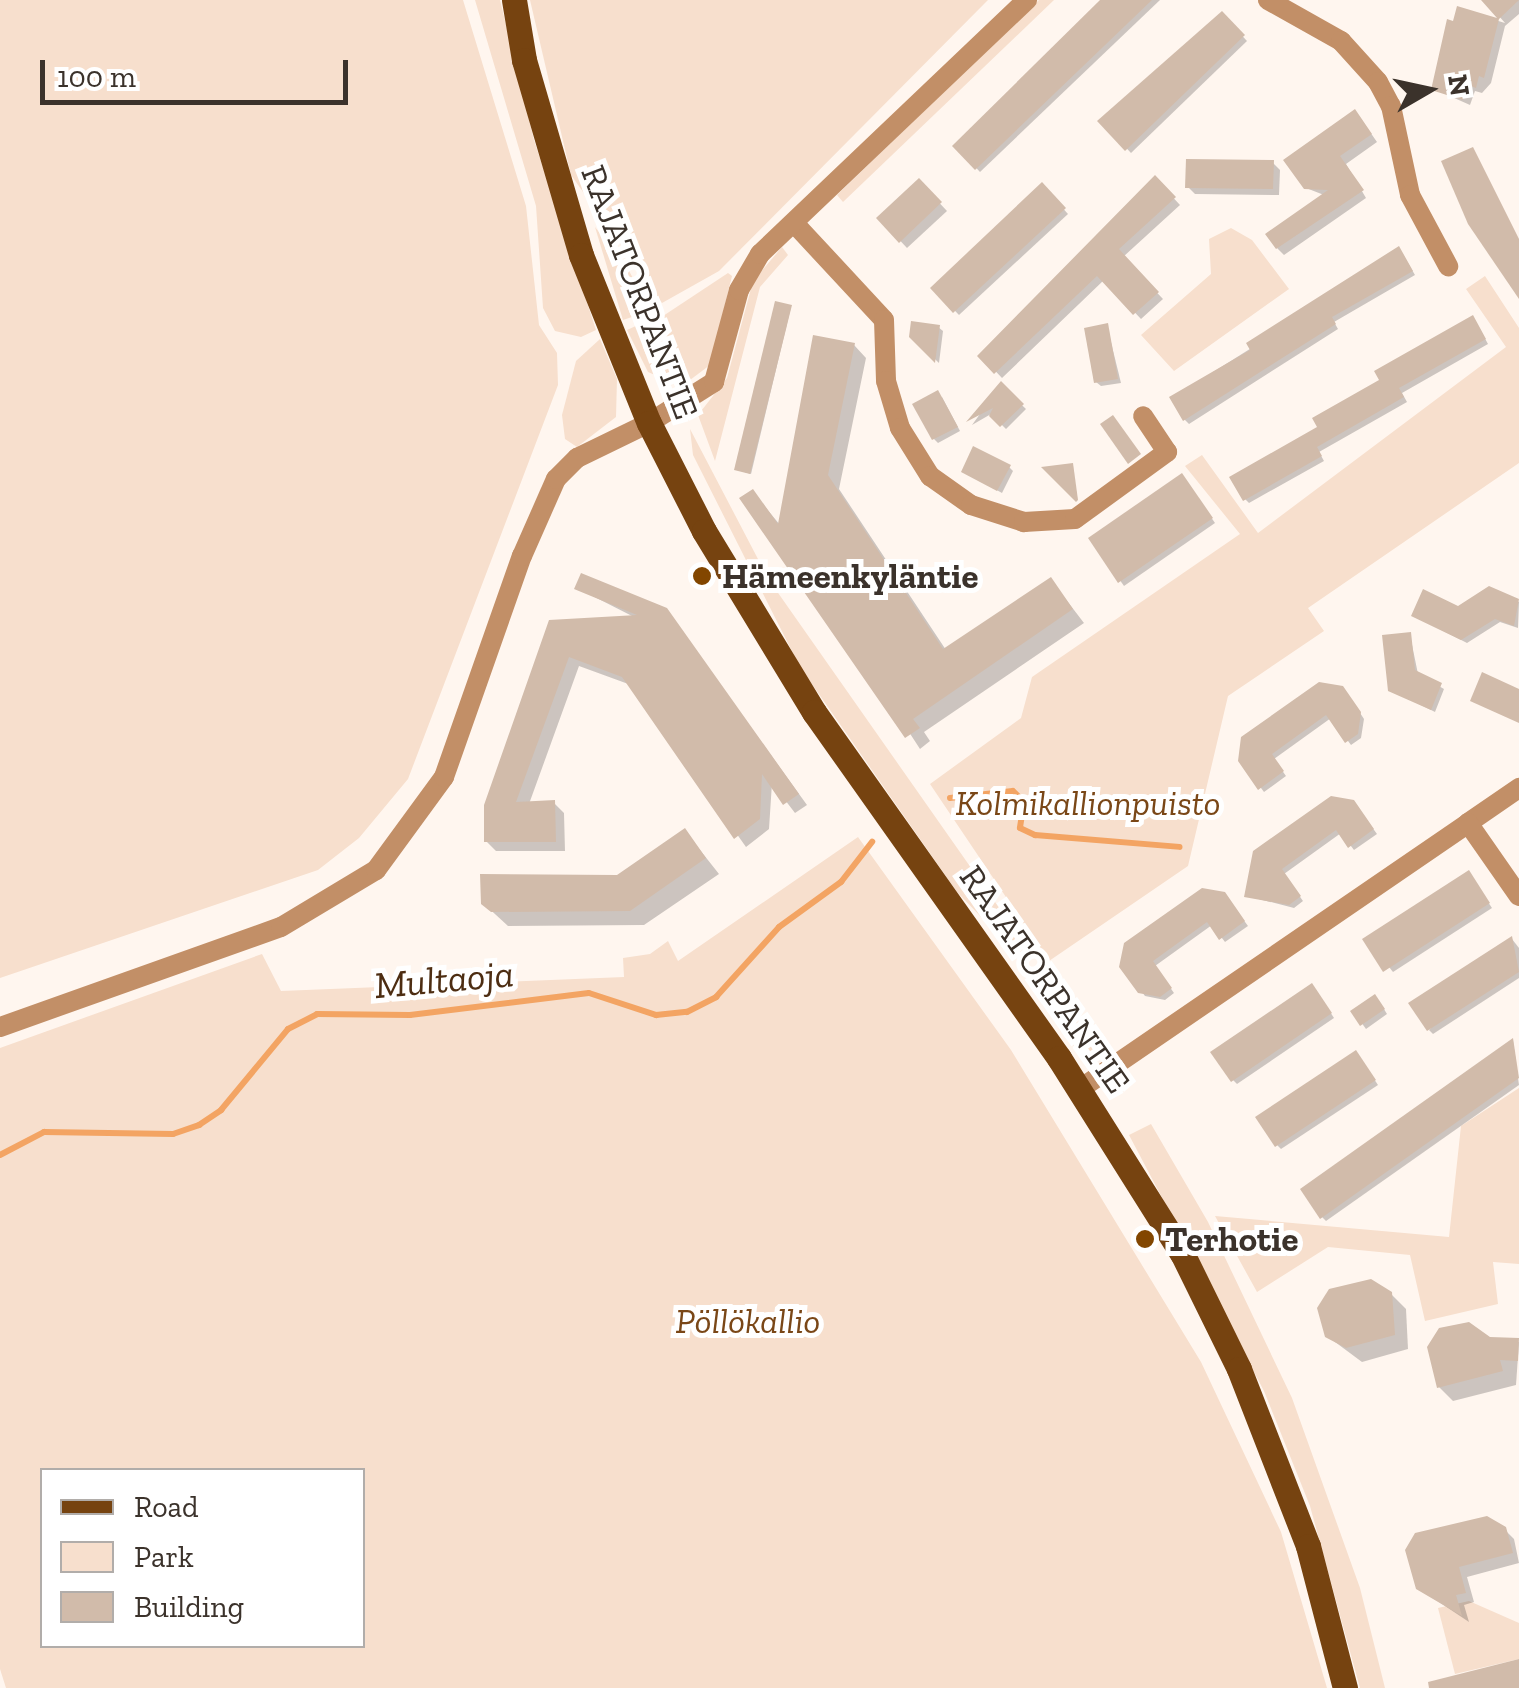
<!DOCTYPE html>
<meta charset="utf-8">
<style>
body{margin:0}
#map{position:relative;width:1519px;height:1688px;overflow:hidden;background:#fff6ef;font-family:"Zilla Slab",serif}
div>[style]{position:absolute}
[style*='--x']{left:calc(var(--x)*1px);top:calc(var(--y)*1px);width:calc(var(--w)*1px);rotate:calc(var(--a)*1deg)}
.green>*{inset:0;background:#f7dfcd}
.shadow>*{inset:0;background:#0003}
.stream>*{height:6px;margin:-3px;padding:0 3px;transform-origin:3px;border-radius:3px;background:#f3a463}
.building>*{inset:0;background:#d1bbaa}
.minor>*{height:20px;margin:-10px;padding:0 10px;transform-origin:10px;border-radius:10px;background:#c28f67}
.tertiary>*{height:20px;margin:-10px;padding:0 10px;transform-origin:10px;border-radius:10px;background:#c28f67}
.primary>*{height:25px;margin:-12.5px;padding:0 12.5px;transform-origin:12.5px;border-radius:12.5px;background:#764310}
.dots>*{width:28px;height:28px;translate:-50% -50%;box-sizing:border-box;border:5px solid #fff;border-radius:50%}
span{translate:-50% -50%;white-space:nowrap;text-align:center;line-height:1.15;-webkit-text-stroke:10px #fff;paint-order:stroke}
.street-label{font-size:35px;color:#3b322b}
.poi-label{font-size:35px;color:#3b322b;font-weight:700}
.left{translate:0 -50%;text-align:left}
.park-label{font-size:35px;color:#7a4717;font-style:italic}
.water-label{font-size:38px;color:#4d2d12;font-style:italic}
.legend{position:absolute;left:40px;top:1468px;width:325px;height:180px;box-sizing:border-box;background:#fff;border:2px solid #b1adaa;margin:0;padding:12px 18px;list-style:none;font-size:30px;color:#3b322b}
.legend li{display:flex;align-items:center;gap:20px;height:50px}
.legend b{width:50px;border:2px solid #b1adaa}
.north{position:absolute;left:1379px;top:40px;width:100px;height:100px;-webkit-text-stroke:8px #fff;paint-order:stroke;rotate:81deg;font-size:28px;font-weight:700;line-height:40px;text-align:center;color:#3b322b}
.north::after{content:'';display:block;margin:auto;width:35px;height:45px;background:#3b322b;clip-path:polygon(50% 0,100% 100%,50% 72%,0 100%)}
.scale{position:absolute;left:40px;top:60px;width:308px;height:45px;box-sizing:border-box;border:5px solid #3b322b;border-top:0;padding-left:12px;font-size:30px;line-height:35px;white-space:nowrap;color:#3b322b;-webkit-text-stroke:8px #fff;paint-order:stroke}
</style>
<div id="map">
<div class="green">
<div style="clip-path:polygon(0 0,463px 0,526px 206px,539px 325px,557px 353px,558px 385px,408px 779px,359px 838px,318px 870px,0 978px)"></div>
<div style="clip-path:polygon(475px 0,500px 0,534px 140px,596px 330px,581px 337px,555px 331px,543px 308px,536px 206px)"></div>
<div style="clip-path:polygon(530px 0,988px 0,719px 271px,662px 303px,571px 175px)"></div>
<div style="clip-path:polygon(1039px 0,1054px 0,843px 202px,837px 195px)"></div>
<div style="clip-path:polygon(595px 227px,628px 269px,647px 304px,644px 313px,623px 320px)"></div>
<div style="clip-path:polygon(1231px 228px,1252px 240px,1289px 289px,1174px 371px,1141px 335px,1211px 274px,1209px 239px)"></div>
<div style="clip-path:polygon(782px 247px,788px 255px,760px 287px,715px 461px,698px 415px,727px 378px,753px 281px)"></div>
<div style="clip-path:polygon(728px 273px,732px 276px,710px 365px,686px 383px,660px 318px)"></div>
<div style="clip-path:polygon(1485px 276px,1519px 328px,1519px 463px,1308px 608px,1324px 631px,1228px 696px,1188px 866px,1049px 961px,930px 784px,1021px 718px,1032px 677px,1240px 534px,1185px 466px,1202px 455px,1258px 533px,1506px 347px,1466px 289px)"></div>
<div style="clip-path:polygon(638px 325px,654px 332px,676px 384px,648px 372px,627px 330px)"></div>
<div style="clip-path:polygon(600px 339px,617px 379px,616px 417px,577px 447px,565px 439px,562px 415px,576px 361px)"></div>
<div style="clip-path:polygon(690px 429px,769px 580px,1021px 939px,1010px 947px,957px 892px,800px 667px,693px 455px)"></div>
<div style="clip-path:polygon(evenodd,858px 837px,1011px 1050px,1201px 1362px,1281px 1532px,1327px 1688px,6px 1688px,0 1669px,0 1048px,262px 954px,281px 991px,624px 977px,623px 958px,650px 954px,668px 941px,678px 961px,858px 837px,42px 1470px,362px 1470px,362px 1646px,42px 1646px,42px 1470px)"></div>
<div style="clip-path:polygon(1044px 980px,1052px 984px,1101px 1057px,1074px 1047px,1037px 984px)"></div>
<div style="clip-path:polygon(1519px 1088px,1519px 1264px,1493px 1262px,1498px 1304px,1425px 1321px,1410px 1255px,1328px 1247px,1257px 1292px,1215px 1216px,1449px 1237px,1461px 1126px)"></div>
<div style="clip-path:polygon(1151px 1124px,1208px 1222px,1292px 1398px,1360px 1588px,1385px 1688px,1360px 1688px,1310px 1506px,1264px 1391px,1129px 1135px)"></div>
<div style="clip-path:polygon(1469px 1601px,1519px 1623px,1519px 1659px,1455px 1674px,1438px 1608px)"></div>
</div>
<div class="shadow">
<div style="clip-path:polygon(1108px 0,1160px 0,980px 172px,956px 146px)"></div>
<div style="clip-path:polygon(1485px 0,1519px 0,1519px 14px,1505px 26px,1491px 83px,1482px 93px,1475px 91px,1470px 105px,1434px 89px,1459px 9px,1505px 23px)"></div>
<div style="clip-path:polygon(1222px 14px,1247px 41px,1131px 153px,1101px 121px)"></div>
<div style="clip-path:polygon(1361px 119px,1377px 142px,1346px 164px,1366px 198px,1284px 255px,1277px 248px,1324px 195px,1306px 188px)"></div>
<div style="clip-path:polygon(1273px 163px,1280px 170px,1279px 195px,1195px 194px,1188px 187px)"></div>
<div style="clip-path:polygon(1155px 178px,1180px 205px,1123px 257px,1163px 299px,1141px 319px,1104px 280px,1002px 378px,981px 356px)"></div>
<div style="clip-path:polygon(919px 181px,947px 211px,907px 248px,879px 218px)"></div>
<div style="clip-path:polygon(1042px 185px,1068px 214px,959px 315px,933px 288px)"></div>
<div style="clip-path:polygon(1402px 253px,1415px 275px,1334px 322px,1338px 329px,1189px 424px,1185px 420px,1172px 398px)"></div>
<div style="clip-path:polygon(791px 307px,751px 474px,738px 470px)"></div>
<div style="clip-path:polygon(1476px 322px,1488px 344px,1402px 393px,1407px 402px,1319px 452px,1324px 461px,1249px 503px,1245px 499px,1321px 428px)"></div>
<div style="clip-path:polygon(1107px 326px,1121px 383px,1101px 386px,1096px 382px)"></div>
<div style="clip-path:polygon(938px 327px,943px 331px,939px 363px,911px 336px)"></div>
<div style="clip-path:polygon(854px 345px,866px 358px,839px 489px,946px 650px,1051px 580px,1084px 623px,924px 732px,930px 741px,920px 749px,753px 492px,780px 525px)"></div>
<div style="clip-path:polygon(1001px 385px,1026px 409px,1006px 429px,991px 414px,972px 425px)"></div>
<div style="clip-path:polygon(942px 397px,960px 431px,938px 443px,934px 439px)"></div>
<div style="clip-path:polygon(1009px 467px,1013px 471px,1002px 493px,964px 472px)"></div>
<div style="clip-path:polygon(1186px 481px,1215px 523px,1124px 586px,1091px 539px)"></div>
<div style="clip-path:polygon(577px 588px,666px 610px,807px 805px,795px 813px,772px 783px,769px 829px,746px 847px,631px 685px,579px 666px,529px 804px,554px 803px,564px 813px,565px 851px,496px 851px,486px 841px,550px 622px,634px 617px)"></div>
<div style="clip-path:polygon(1490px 589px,1519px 602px,1518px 628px,1500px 622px,1467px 643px,1414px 616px,1458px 608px)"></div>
<div style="clip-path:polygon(1410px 635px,1418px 674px,1444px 689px,1435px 712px,1391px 690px)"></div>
<div style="clip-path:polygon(1347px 693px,1364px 719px,1361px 738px,1351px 745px,1331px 718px,1274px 759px,1286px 776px,1264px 792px,1240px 760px)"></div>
<div style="clip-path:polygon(1358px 808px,1377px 834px,1354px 850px,1341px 833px,1284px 874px,1303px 901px,1294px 908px,1247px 896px)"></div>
<div style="clip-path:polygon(685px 831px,719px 874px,644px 925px,508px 926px,483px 903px,618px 877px)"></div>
<div style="clip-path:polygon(1472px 878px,1492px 908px,1393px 972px,1389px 967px)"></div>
<div style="clip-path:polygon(1229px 900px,1248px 926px,1225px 942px,1212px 925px,1155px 966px,1174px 993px,1165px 1000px,1145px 996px,1122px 966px)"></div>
<div style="clip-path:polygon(1512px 939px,1519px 948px,1519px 978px,1433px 1034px,1429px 1030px)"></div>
<div style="clip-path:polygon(1316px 990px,1334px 1018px,1237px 1084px,1233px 1080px)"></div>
<div style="clip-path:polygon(1379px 1001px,1387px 1014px,1366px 1029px,1353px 1011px)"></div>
<div style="clip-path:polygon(1513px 1041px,1519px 1085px,1326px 1221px,1322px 1217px)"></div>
<div style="clip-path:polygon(1360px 1058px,1378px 1085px,1281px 1149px,1277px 1145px)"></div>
<div style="clip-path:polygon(1391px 1294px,1406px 1309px,1408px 1349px,1362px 1362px,1327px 1336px)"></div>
<div style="clip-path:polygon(1489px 1339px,1519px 1342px,1516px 1385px,1453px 1401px,1439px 1387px)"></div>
<div style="clip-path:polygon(1504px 1529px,1514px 1539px,1519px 1563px,1467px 1577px,1474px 1602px,1464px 1605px,1469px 1622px,1418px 1588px)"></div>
</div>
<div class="stream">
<div style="--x:950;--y:798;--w:63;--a:-6.3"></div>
<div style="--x:1013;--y:791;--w:16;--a:45"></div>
<div style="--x:1024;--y:802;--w:26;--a:99"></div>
<div style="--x:1020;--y:828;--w:17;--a:25"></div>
<div style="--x:1035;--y:835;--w:145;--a:4.7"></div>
<div style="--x:0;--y:1155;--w:50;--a:-27.6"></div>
<div style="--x:44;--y:1132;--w:129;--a:0.9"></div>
<div style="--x:173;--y:1134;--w:28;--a:-19"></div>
<div style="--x:199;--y:1125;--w:27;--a:-34"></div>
<div style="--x:221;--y:1110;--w:105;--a:-50.4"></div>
<div style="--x:288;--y:1029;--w:33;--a:-27"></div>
<div style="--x:317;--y:1014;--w:93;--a:0.6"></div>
<div style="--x:410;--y:1015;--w:180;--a:-7"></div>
<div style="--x:589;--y:993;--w:71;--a:18.2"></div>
<div style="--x:656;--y:1015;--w:31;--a:-6"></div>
<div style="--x:687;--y:1012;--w:33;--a:-27"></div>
<div style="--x:716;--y:997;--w:94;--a:-48"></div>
<div style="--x:779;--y:927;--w:77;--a:-36"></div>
<div style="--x:841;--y:882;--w:51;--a:-52.2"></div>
</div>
<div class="building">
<div style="clip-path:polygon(1100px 0,1152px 0,975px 170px,952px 146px)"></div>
<div style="clip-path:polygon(1481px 0,1519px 0,1499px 19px,1484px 78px,1479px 76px,1476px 88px,1468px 85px,1463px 100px,1431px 90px,1447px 19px,1453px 21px,1457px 6px,1497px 18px)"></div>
<div style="clip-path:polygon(1222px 11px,1245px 35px,1125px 151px,1097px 121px)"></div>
<div style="clip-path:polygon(1355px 109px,1372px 134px,1340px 156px,1364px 190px,1276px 249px,1265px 234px,1328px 190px,1304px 189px,1283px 160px)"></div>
<div style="clip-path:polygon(1473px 147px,1519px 239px,1519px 299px,1468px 224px,1441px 161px)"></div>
<div style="clip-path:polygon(1186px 159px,1274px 160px,1273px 189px,1185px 188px)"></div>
<div style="clip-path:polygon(1155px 175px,1176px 197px,1119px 249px,1159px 292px,1133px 315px,1097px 276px,994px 374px,977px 356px)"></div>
<div style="clip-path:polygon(919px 178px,942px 202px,899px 243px,876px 218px)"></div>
<div style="clip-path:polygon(1042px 182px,1066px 208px,953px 313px,930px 288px)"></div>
<div style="clip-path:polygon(1399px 246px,1413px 271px,1332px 317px,1336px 324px,1183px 421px,1169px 397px,1250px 350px,1246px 343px)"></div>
<div style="clip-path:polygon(775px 301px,792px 305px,750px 474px,734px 470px)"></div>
<div style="clip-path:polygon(1473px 315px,1486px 339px,1399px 388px,1404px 397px,1317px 447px,1322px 456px,1243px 501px,1229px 477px,1317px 427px,1312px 418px,1379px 380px,1374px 371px)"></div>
<div style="clip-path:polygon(911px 321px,940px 325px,935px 363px,909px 337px)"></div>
<div style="clip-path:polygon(1108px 323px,1118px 379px,1094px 383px,1084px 328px)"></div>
<div style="clip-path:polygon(813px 335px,855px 343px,828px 475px,943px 649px,1051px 577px,1073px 609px,913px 719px,920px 728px,905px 738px,739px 498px,753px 489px,778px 524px)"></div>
<div style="clip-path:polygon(1001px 381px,1024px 404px,1000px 427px,989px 416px,993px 408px,966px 422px)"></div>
<div style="clip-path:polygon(938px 390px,958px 427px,932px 440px,912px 404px)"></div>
<div style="clip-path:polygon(1113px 415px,1141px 454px,1128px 464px,1100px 424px)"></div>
<div style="clip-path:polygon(973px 446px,1011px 465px,997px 491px,961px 472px)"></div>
<div style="clip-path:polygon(1073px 463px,1078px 500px,1076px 502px,1041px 467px)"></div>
<div style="clip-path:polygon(1182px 473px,1213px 518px,1118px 583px,1088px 538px)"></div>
<div style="clip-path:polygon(581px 573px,667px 608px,799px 794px,783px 805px,762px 774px,760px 819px,734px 839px,622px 677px,569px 657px,516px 802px,555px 800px,556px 842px,484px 842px,484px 805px,549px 620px,637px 615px,574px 589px)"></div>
<div style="clip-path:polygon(1489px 586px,1519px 599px,1514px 626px,1495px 619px,1461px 640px,1411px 616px,1423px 589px,1458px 606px)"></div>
<div style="clip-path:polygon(1411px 632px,1415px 670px,1442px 683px,1431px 710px,1388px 691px,1382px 635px)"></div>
<div style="clip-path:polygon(1482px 672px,1519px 689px,1519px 723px,1470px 701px)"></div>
<div style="clip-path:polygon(1319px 682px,1343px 686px,1361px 712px,1358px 734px,1345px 743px,1326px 715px,1272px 754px,1284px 771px,1258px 790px,1238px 761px,1241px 737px)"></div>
<div style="clip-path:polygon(1331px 796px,1354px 800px,1374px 829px,1348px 848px,1336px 830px,1282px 869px,1301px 896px,1289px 905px,1244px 897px,1253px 851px)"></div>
<div style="clip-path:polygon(685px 828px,706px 858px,630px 911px,491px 912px,481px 904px,480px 874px,617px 875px)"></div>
<div style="clip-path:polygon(1469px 870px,1490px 903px,1383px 972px,1362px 939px)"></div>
<div style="clip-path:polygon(1202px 888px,1225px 892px,1245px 921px,1219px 940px,1207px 922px,1153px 961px,1172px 988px,1160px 997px,1138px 993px,1119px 967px,1124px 943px)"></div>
<div style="clip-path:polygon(1512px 936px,1519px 972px,1427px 1031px,1408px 1003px)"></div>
<div style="clip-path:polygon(1312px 983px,1332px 1013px,1231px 1082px,1210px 1052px)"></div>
<div style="clip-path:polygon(1375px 994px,1385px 1009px,1360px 1026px,1350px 1011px)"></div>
<div style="clip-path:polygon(1513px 1038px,1519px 1078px,1320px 1219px,1300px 1189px)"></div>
<div style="clip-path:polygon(1356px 1050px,1376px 1080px,1275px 1147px,1255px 1117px)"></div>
<div style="clip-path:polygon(1371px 1279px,1392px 1292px,1395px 1335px,1346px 1348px,1325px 1337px,1317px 1308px,1329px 1289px)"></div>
<div style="clip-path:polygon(1469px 1322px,1490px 1337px,1519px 1338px,1518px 1361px,1500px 1360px,1503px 1371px,1437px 1388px,1427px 1347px,1439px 1328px)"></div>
<div style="clip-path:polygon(1487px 1516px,1506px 1527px,1513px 1553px,1459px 1567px,1466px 1593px,1456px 1595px,1462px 1616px,1416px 1589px,1405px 1550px,1415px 1533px)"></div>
<div style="clip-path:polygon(1519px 1659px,1519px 1688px,1429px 1688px,1428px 1682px)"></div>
</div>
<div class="minor">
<div style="--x:1268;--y:0;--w:84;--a:29.3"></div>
<div style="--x:1341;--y:41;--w:55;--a:47.9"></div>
<div style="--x:1378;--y:82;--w:27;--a:62"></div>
<div style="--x:1391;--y:106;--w:91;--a:77.9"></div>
<div style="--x:1410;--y:195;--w:81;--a:61.8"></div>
<div style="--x:794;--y:223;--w:132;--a:47.1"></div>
<div style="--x:884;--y:320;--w:61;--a:88.1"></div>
<div style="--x:886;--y:381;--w:49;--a:73.4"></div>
<div style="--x:900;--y:428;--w:57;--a:58"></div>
<div style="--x:930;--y:476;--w:50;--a:35.3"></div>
<div style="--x:971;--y:505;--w:56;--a:17.8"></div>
<div style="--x:1024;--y:522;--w:51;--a:-3.4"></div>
<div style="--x:1075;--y:519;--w:114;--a:-36.1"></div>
<div style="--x:1167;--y:452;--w:43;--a:-123.7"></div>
<div style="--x:649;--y:423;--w:77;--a:-32.2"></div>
<div style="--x:714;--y:382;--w:95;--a:-74.8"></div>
<div style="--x:739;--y:290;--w:42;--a:-59.7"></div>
<div style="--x:760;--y:254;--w:369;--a:-43.6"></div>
<div style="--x:1468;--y:823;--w:62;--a:-34.5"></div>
<div style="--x:1080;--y:1089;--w:470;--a:-34.4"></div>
<div style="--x:1468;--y:823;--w:89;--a:55.1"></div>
</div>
<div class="tertiary">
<div style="--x:0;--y:1027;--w:298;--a:-19.6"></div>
<div style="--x:281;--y:927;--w:111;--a:-31"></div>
<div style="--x:376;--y:870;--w:115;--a:-53.8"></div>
<div style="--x:444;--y:777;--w:234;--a:-70.6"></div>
<div style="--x:522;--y:556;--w:84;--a:-66.2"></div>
<div style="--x:556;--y:479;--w:30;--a:-45"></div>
<div style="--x:577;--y:458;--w:80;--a:-25.9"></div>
</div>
<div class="primary">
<div style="--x:514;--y:0;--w:61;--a:80.5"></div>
<div style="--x:524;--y:60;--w:203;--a:73.7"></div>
<div style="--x:581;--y:255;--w:181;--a:68"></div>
<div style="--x:649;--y:423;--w:121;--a:63"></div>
<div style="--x:704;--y:531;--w:212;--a:58.7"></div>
<div style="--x:814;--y:712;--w:424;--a:54.7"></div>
<div style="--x:1059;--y:1058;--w:231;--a:57.8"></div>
<div style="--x:1182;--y:1253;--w:129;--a:63.8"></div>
<div style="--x:1239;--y:1369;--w:190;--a:68.7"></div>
<div style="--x:1308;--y:1546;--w:147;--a:75.4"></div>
</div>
<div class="dots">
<div style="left:702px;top:576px;background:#824600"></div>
<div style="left:1145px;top:1239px;background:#824600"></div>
</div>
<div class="street-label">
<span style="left:640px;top:292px;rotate:69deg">RAJATORPANTIE</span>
<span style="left:1045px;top:979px;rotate:55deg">RAJATORPANTIE</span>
</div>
<div class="poi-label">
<span class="left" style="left:722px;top:576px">Hämeenkyläntie</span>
<span class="left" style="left:1165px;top:1239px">Terhotie</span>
</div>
<div class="park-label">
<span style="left:1088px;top:803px">Kolmikallionpuisto</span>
<span style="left:748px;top:1321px">Pöllökallio</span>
</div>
<div class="water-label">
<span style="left:444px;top:980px;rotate:-5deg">Multaoja</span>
</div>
<ul class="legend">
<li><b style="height:12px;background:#764310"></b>Road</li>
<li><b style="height:28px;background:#f7dfcd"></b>Park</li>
<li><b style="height:28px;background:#d1bbaa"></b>Building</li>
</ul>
<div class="north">N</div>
<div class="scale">100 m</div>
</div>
